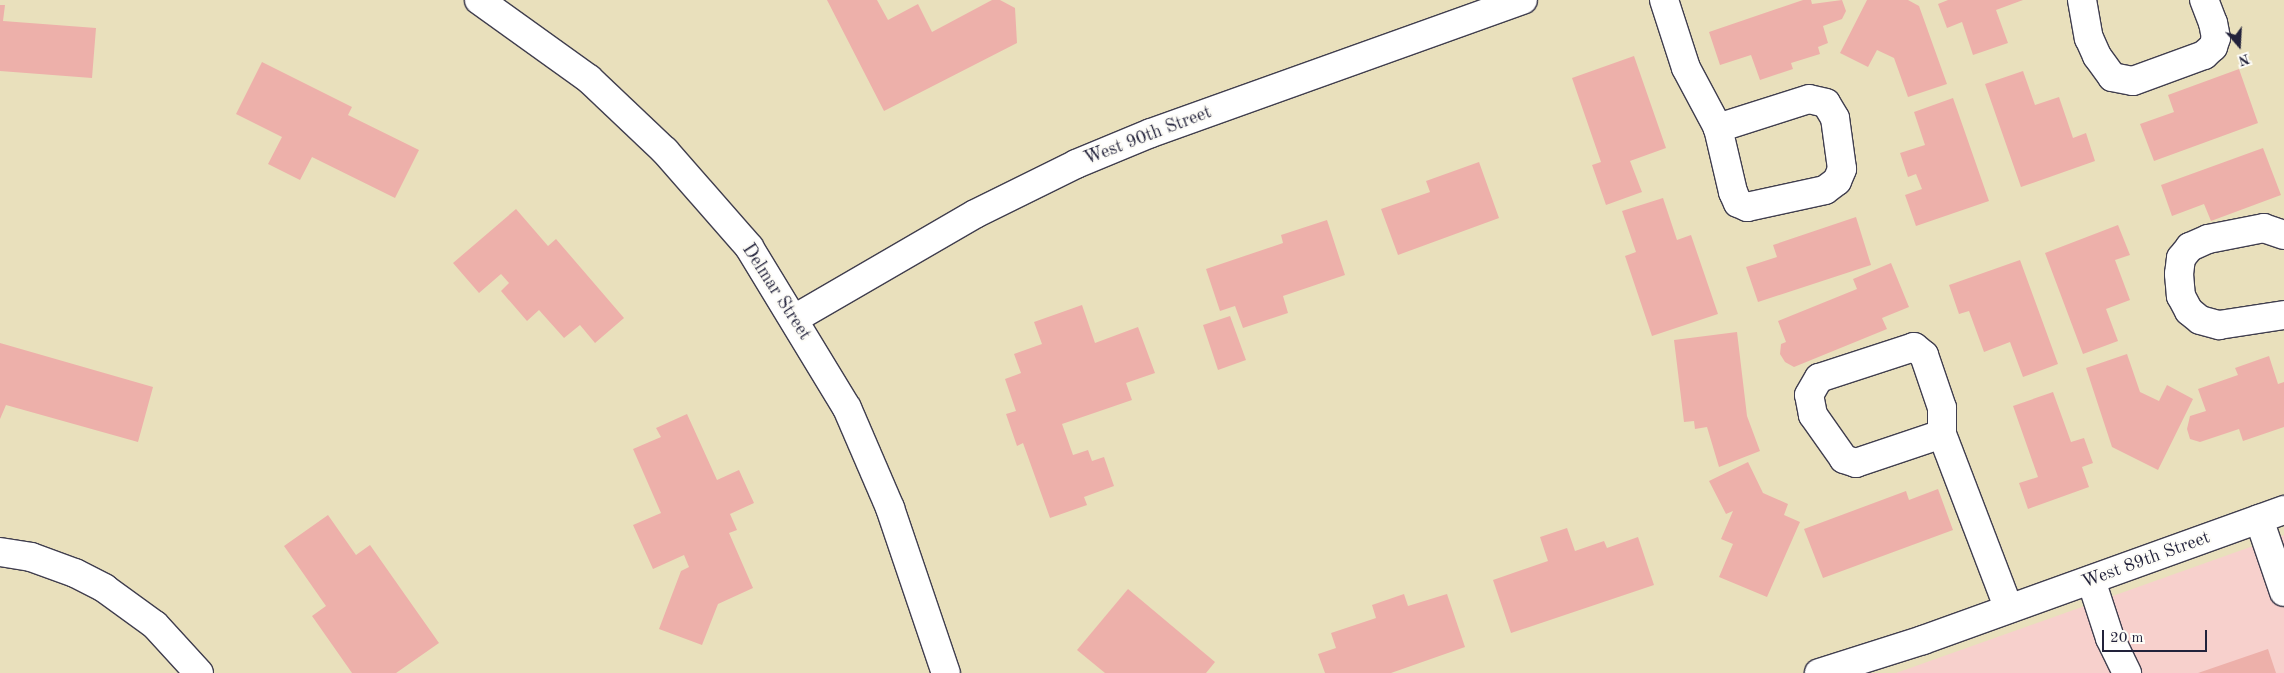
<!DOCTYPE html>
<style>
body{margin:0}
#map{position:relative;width:2284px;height:673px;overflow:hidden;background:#e9e0bc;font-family:"Old Standard TT",serif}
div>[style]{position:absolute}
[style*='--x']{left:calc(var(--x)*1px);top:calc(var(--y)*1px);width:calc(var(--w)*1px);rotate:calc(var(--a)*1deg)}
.built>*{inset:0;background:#f7d0cc}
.building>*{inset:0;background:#edb0aa}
.roads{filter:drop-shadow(1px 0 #403e4e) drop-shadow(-1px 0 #403e4e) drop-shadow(0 1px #403e4e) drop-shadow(0 -1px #403e4e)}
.minor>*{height:28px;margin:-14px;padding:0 14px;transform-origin:14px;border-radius:14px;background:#fff}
span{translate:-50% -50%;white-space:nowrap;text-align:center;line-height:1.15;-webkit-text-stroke:4px #fdfcf7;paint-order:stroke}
.street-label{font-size:18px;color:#22223b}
.north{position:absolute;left:2214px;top:20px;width:50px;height:50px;-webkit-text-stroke:4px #fdfcf7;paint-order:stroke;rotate:161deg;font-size:14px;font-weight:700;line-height:20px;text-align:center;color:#22223b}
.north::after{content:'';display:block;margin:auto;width:18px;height:22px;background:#22223b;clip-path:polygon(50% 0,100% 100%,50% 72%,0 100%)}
.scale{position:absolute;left:2102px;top:630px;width:105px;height:22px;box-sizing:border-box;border:2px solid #22223b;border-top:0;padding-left:6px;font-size:15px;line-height:18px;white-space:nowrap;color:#22223b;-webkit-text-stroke:4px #fdfcf7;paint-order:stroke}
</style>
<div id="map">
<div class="built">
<div style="clip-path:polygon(2284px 535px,2284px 673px,1896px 673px)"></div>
</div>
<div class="building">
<div style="clip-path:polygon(827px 0,877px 0,888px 20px,918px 4px,932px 32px,992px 0,1000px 0,1015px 8px,1017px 43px,884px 111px)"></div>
<div style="clip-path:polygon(1803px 0,1811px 0,1812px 4px,1842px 0,1846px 11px,1842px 19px,1823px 26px,1828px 43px,1818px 47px,1820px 54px,1791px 63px,1793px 69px,1760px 80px,1751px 55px,1720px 65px,1709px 32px)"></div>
<div style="clip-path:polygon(1867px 0,1908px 0,1919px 6px,1947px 84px,1908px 97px,1894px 58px,1877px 50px,1868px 67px,1840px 53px)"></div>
<div style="clip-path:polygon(1948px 0,2023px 0,1996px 10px,2008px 43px,1973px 55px,1962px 22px,1947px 28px,1938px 4px)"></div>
<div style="clip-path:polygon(0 5px,5px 5px,3px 21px,96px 28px,92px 78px,0 71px)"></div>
<div style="clip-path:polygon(1634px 56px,1666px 148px,1630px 161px,1642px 192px,1606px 205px,1592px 165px,1601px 162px,1572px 78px)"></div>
<div style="clip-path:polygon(262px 62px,352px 107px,348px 115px,419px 150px,395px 198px,312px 157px,300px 180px,268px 164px,282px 137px,236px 114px)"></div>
<div style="clip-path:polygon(2239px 69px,2258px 123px,2154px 161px,2140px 124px,2174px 112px,2168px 95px)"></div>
<div style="clip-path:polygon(2023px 71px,2035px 105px,2059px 97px,2073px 138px,2086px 133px,2095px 161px,2021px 187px,1985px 84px)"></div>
<div style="clip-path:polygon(1953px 98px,1989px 201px,1916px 226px,1905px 195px,1922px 189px,1916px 174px,1908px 177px,1900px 153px,1925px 145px,1914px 112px)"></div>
<div style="clip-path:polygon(2263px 148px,2281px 195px,2211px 221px,2204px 204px,2172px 216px,2161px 185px)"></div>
<div style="clip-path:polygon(1479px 162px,1499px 218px,1398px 255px,1381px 209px,1430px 192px,1426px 181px)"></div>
<div style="clip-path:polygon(1663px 198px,1677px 240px,1691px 235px,1718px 314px,1652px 336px,1625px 256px,1636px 252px,1622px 211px)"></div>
<div style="clip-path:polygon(516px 209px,548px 246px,556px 239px,624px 318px,595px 343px,580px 325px,564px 338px,539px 310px,527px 321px,501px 291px,509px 283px,501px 274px,479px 293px,453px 263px)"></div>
<div style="clip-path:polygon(1856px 217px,1871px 265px,1758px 302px,1746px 267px,1777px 257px,1773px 245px)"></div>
<div style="clip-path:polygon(1327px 220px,1345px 275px,1283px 296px,1288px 313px,1243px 328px,1235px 306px,1220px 311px,1206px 269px,1283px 243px,1281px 235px)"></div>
<div style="clip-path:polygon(2118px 225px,2130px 255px,2115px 260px,2130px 300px,2106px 309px,2118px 341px,2083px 354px,2045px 253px)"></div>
<div style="clip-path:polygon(2020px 260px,2058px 364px,2023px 377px,2010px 342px,1984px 352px,1969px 311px,1959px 314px,1949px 285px)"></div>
<div style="clip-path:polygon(1891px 263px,1909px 307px,1882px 318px,1887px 329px,1794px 367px,1785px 362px,1780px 354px,1781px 344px,1786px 342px,1778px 321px,1857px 289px,1853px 279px)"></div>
<div style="clip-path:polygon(1082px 305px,1095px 343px,1138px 327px,1155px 373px,1126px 383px,1132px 400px,1062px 424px,1073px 455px,1088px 450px,1092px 461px,1104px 457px,1114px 486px,1084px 497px,1087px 505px,1050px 518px,1023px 443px,1017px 446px,1006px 414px,1016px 411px,1005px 379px,1021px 373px,1014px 354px,1042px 344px,1034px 322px)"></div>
<div style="clip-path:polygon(1230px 316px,1246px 360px,1218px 370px,1203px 325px)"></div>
<div style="clip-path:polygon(1737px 332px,1747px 416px,1760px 451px,1719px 467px,1707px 427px,1695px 429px,1694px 421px,1684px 422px,1674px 340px)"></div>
<div style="clip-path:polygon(0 343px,153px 387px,138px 442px,6px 405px,0 419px)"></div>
<div style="clip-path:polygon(2127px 354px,2140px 392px,2159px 401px,2167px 385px,2193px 399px,2158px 470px,2112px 447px,2086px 368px)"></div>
<div style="clip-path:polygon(2269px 356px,2278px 384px,2284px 382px,2284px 427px,2243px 441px,2239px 429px,2200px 442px,2190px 439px,2187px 429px,2190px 416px,2206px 411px,2198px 389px,2238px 375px,2235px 368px)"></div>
<div style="clip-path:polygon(2053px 392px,2071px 442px,2084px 438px,2093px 463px,2082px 467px,2089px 487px,2028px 509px,2019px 483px,2038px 477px,2013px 406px)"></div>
<div style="clip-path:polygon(687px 414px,717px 480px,739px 470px,754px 503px,730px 514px,737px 530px,729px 533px,753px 588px,718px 604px,702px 645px,659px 629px,681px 571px,689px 567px,684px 555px,653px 569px,633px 525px,661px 513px,633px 449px,661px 437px,656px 428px)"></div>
<div style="clip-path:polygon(1748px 462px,1763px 493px,1788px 504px,1784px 515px,1800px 522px,1767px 597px,1719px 577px,1733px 544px,1721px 539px,1733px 511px,1726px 514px,1709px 481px)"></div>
<div style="clip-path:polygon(1938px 489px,1953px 530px,1823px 578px,1804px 529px,1906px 491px,1909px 500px)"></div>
<div style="clip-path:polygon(328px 515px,356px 555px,370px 545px,439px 643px,396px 673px,352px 673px,312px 616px,326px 606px,284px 546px)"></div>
<div style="clip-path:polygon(1567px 528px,1575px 551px,1604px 541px,1607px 548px,1638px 537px,1654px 585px,1511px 633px,1493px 580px,1548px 561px,1540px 537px)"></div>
<div style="clip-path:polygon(1128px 589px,1215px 662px,1206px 673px,1105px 673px,1077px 650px)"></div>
<div style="clip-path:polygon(1404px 594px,1408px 606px,1447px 594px,1465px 647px,1391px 673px,1325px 673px,1318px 654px,1336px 648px,1331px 633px,1376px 618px,1372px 605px)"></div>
<div style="clip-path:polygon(2268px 649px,2276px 673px,2198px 673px)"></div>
</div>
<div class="roads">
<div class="minor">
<div style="--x:479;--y:0;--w:135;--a:35.7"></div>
<div style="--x:589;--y:79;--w:105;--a:43.5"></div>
<div style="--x:665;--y:151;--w:128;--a:48.8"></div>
<div style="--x:749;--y:247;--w:188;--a:58.7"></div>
<div style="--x:847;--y:408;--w:109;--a:66.7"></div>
<div style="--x:890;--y:508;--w:174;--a:71.3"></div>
<div style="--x:1664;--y:0;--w:71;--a:72.1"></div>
<div style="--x:1686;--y:68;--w:68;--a:61.9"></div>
<div style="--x:1718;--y:128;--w:66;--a:76.8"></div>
<div style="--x:1733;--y:192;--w:12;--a:66"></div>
<div style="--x:1738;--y:203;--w:10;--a:24"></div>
<div style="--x:1747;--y:207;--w:80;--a:-12.3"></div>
<div style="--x:1825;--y:190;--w:15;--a:-37"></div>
<div style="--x:1837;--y:181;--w:13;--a:-67"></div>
<div style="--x:1842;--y:169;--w:51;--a:-97.8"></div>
<div style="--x:1835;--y:118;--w:17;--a:-121"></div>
<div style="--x:1826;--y:103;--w:17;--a:-167"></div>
<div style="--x:1809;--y:99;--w:96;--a:162.3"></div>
<div style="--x:2082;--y:0;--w:39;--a:80"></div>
<div style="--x:2089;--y:38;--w:20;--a:66"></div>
<div style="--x:2097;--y:56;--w:26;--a:54"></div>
<div style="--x:2112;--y:77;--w:21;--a:11"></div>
<div style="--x:2133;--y:81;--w:76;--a:-20.1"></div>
<div style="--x:2204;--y:55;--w:12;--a:-42"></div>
<div style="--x:2213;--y:47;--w:9;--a:-72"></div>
<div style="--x:2216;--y:38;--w:15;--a:-101"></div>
<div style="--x:2213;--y:23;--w:25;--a:-111"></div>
<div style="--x:2284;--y:235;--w:21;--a:-161"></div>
<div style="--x:2264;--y:228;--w:57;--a:168.9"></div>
<div style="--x:2208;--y:239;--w:20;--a:156"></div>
<div style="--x:2190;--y:247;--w:14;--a:129"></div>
<div style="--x:2181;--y:258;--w:16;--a:97"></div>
<div style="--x:2179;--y:274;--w:22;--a:85"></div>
<div style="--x:2181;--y:296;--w:17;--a:62"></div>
<div style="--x:2189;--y:311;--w:14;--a:39"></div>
<div style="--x:2200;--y:320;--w:20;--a:15"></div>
<div style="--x:2219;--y:325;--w:66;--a:-8.7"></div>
<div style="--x:794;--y:319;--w:209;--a:-30.1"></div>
<div style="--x:975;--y:214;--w:113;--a:-26.3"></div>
<div style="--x:1076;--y:164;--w:81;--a:-22.5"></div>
<div style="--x:1151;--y:133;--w:395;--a:-19.7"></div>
<div style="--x:1942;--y:434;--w:91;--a:161.4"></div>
<div style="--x:1856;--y:463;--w:13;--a:-162"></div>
<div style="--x:1844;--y:459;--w:54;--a:-125.2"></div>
<div style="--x:1813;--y:415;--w:20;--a:-101"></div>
<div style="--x:1809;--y:395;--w:20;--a:-60"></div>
<div style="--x:1819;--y:378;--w:100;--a:-18.1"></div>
<div style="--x:1914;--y:347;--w:13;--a:39"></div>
<div style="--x:1924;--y:355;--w:56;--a:71.2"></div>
<div style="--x:1942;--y:408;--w:26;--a:90"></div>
<div style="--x:1942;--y:434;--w:187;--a:69.1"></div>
<div style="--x:2259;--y:519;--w:77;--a:71.1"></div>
<div style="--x:0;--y:552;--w:31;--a:9"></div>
<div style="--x:31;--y:557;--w:47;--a:20"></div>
<div style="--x:75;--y:573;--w:33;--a:27"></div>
<div style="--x:104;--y:588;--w:63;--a:36"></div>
<div style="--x:155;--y:625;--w:65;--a:47.5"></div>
<div style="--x:2091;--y:580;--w:61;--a:71.9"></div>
<div style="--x:2110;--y:638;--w:39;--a:64"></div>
<div style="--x:1819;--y:673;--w:109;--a:-17.6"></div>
<div style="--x:1923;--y:640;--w:384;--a:-19.8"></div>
</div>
</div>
<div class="street-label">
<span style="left:1148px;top:136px;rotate:-21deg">West 90th Street</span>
<span style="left:776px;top:292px;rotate:57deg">Delmar Street</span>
<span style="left:2146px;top:560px;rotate:-20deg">West 89th Street</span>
</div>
<div class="north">N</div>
<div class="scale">20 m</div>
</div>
